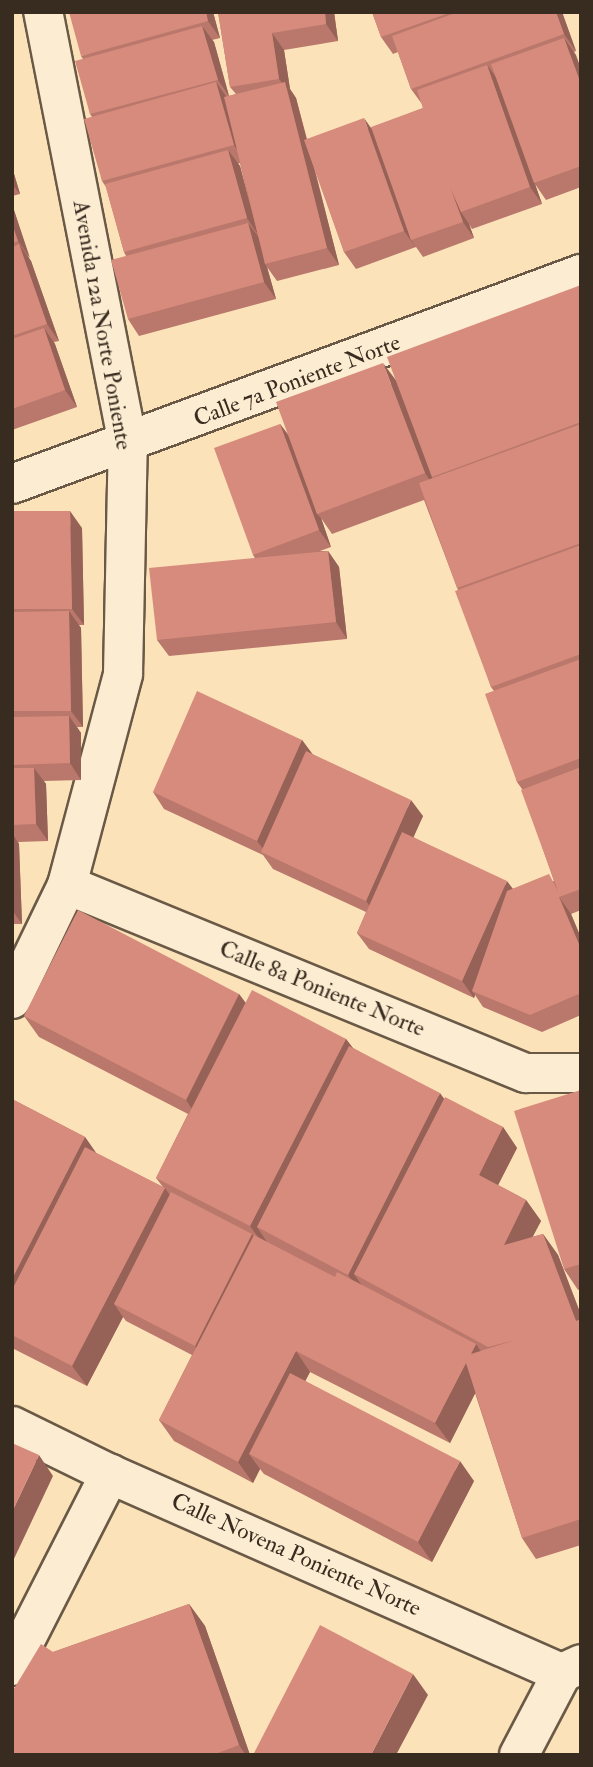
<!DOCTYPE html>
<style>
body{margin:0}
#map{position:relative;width:593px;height:1767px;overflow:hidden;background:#fbe2b9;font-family:"IM FELL Double Pica",serif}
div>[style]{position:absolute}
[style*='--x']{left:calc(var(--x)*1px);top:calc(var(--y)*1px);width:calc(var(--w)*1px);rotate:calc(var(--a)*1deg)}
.roads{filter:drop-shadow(2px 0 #695946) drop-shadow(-2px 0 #695946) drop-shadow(0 2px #695946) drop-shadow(0 -2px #695946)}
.minor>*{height:38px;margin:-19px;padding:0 19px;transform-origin:19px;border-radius:19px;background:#fcecd2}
.wall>*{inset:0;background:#b9786b}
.shaded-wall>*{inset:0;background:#966157}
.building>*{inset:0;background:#d78b7c}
span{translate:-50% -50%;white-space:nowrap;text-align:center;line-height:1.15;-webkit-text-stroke:5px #fcecd2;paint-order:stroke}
.street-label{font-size:23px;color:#382b1f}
.frame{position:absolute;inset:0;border:14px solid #382b1f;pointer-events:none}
</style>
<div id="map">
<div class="roads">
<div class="minor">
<div style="--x:12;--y:484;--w:607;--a:-20.26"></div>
<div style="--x:67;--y:885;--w:496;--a:22.3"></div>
<div style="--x:526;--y:1073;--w:55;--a:0"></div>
<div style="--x:12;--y:999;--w:127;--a:-64.2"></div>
<div style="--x:67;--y:885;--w:218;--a:-75.1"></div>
<div style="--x:123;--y:674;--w:230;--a:-88.8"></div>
<div style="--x:128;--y:444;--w:440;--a:-101.1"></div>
<div style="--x:12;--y:1426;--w:109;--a:26.1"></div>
<div style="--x:110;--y:1474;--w:494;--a:23.8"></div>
<div style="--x:562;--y:1673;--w:21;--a:-25"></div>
<div style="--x:12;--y:1666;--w:216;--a:-63"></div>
<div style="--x:519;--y:1755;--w:93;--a:-62.3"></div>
</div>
</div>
<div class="wall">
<div style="clip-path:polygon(evenodd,213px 12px,220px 38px,212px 40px,214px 42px,229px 96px,236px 94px,230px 87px,218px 12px,334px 12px,338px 41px,284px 50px,290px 89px,296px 98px,307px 139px,371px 128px,423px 108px,422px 104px,411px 89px,398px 52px,393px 54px,381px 37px,372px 12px,562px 12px,576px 51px,574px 52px,581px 69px,581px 187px,546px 200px,535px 184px,542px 204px,472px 229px,469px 224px,474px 238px,423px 257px,416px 247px,356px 269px,344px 252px,314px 166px,339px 265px,277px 281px,267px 267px,276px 299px,139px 336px,128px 319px,126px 256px,124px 252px,106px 187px,102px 181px,92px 117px,90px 114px,83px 59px,81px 56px,213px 12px,240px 163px,250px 206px,240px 166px,238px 164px,240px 163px)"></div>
<div style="clip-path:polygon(12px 167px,20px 194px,12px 196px)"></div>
<div style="clip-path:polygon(12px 204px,29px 258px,31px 261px,59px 341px,54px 342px,77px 407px,12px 430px)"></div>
<div style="clip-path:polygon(581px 285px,581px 910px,571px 914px,581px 938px,581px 1015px,542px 1032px,483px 1007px,475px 995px,474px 998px,369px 949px,357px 933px,366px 912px,273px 869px,263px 855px,164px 809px,153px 792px,302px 740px,312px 754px,423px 816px,413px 837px,513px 889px,554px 881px,522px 789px,517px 782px,494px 691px,491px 687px,458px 590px,424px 500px,332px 534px,321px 518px,331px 547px,320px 551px,328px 551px,339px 567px,347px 639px,169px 656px,157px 640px,255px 558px,253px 555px,280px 424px,288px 434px,397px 381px)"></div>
<div style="clip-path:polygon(12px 511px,82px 528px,84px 625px,79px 625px,81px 628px,83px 727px,77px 727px,81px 733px,81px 780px,44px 781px,46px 784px,48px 841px,18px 842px,19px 844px,22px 924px,12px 924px)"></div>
<div style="clip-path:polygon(239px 994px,246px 1003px,346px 1039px,353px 1048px,444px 1099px,503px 1127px,517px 1148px,498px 1185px,526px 1200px,541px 1221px,532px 1237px,543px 1234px,558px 1255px,581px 1315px,581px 1545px,536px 1559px,522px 1538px,475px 1393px,450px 1443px,310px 1372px,305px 1381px,474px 1481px,432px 1562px,264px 1474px,260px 1469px,253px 1483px,174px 1441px,159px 1420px,192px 1355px,126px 1321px,123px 1317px,87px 1386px,12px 1348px,12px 1099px,85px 1137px,96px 1153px,163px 1187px,156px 1178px,188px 1114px,39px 1037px,24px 1016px)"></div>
<div style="clip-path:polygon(581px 1090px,581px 1289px,578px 1290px,564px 1269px)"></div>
<div style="clip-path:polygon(189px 1604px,205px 1626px,250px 1755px,12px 1755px,53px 1652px)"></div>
</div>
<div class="shaded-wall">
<div style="clip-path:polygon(206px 12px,213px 12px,220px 38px,208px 21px)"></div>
<div style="clip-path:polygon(325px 12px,334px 12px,338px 41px,326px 24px)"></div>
<div style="clip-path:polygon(556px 12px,562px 12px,576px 51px,564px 34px)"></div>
<div style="clip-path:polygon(202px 26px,214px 42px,229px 96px,218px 80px)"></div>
<div style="clip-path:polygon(272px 33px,284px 50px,290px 89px,296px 98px,339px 265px,327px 248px,287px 89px,279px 79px)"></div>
<div style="clip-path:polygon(564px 38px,576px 55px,581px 69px,581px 84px)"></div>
<div style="clip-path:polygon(487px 65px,499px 81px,542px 204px,530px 187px)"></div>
<div style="clip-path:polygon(216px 82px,228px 99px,245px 162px,234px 145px)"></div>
<div style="clip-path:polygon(364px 118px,376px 135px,411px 240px,416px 248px,404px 231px)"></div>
<div style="clip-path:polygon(228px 150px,240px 166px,258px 235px,247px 218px)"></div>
<div style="clip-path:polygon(12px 167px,20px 194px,12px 184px)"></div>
<div style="clip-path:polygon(450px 187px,461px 212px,469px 224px,474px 238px,463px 222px)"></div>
<div style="clip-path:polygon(12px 204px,30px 258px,18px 241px,12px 224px)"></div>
<div style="clip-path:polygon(248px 223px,260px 239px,265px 264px,267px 267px,276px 299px,264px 282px)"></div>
<div style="clip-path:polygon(19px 244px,31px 261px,59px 341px,47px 324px)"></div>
<div style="clip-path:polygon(44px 328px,55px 344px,77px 407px,65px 390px)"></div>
<div style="clip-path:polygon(383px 363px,398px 383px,432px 477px,439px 494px,425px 473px)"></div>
<div style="clip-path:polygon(280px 424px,292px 441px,317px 514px,321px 518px,331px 547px,319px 530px)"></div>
<div style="clip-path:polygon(70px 511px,82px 528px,84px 625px,72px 609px)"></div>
<div style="clip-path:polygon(328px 551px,339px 567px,347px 639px,336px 622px)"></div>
<div style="clip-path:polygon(69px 611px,81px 628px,83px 727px,71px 711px)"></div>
<div style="clip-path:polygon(69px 716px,81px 733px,81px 780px,70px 763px)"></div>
<div style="clip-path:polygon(302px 740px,314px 756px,268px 855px,257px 841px)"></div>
<div style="clip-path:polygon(34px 768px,46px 784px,48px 841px,36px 824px)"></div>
<div style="clip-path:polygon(411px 800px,423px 816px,378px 917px,366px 901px)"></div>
<div style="clip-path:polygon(12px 833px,19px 844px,22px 924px,12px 910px)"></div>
<div style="clip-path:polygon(507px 881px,519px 897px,472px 991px,475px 995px,474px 998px,462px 981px)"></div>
<div style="clip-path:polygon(559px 897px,571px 914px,581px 938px,581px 949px)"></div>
<div style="clip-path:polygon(239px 994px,254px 1015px,200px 1121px,186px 1100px)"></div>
<div style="clip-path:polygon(346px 1039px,361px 1059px,257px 1227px,267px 1242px,265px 1247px,250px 1226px)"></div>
<div style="clip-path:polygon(440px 1093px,455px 1114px,354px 1274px,365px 1290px,362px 1295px,348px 1275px)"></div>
<div style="clip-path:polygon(503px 1127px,517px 1148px,493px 1195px,479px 1175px)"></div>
<div style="clip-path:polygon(85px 1137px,99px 1157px,12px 1328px,12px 1279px)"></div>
<div style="clip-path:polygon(165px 1188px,179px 1209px,114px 1304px,123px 1317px,87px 1386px,72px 1366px)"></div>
<div style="clip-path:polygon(526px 1200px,541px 1221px,518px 1265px,504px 1245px)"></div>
<div style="clip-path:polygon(252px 1234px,263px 1251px,207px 1363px,195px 1346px)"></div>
<div style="clip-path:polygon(543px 1234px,558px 1255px,581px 1315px,581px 1327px,576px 1321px)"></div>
<div style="clip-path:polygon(476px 1344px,490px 1365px,471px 1354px)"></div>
<div style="clip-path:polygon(296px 1351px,310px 1372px,264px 1461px,249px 1454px,260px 1469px,253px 1483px,238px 1462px)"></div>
<div style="clip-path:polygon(466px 1363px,480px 1384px,450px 1443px,435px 1423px)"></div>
<div style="clip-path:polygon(39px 1455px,53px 1476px,12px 1563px,12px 1512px)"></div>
<div style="clip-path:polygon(460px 1461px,474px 1481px,432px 1562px,418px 1542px)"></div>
<div style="clip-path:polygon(189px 1604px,205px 1626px,250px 1755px,246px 1755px,239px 1745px)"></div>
<div style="clip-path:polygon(413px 1674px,428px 1695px,396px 1755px,371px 1755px)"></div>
</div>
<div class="building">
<div style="clip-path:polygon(69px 12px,206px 12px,208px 21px,81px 56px)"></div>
<div style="clip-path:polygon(218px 12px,325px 12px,326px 24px,272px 33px,279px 79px,230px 87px)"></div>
<div style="clip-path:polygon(372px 12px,452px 12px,381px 37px)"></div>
<div style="clip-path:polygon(458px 12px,556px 12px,564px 34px,411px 89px,392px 36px)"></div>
<div style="clip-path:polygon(202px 26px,218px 80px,90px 114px,75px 61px)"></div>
<div style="clip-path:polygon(564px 38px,581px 84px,581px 166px,534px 183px,491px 64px)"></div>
<div style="clip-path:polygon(487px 65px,530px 187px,461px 212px,450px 187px,463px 222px,411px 240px,371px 127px,423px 108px,417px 90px)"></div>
<div style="clip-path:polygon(216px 82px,234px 145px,102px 181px,84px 119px)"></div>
<div style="clip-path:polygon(285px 82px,327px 248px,265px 264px,224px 97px)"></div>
<div style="clip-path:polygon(364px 118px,404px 231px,344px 252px,304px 140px)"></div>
<div style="clip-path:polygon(228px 150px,247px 218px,124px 252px,105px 184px)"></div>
<div style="clip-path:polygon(248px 223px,264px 282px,128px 319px,111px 260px)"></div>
<div style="clip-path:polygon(12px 224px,18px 241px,12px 243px)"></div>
<div style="clip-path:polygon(19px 244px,47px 324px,12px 336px,12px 247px)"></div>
<div style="clip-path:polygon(581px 285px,581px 422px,432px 477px,387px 357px)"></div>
<div style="clip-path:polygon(44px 328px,65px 390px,12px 409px,12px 339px)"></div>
<div style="clip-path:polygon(383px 363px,425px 473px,317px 514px,276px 402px)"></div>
<div style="clip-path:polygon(280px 424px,319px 530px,253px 555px,214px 448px)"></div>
<div style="clip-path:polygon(581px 424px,581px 543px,457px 588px,419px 483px)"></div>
<div style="clip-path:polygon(12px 511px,70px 511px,72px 609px,12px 609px)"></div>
<div style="clip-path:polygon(581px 545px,581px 654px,491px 687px,455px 591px)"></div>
<div style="clip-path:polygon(328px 551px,336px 622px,157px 640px,149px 568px)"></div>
<div style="clip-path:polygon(69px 611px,71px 711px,12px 711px,12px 612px)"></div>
<div style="clip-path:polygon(581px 659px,581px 758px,517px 782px,485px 694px)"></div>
<div style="clip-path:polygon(197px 691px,302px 740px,257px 841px,153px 792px)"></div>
<div style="clip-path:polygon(69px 716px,70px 763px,12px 765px,12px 717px)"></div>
<div style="clip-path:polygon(306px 751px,411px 800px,366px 901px,261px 852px)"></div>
<div style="clip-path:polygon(581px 767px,581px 889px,559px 897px,581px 949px,581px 993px,530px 1015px,472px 991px,507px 891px,549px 874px,558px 891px,521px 790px)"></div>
<div style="clip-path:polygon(12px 768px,34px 768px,36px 824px,12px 825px)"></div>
<div style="clip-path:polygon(402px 832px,507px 881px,462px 981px,357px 933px)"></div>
<div style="clip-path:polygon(78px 910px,239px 994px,186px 1100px,24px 1016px)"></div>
<div style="clip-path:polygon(252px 990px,346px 1039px,250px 1226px,156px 1178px)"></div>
<div style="clip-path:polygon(349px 1046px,440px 1093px,348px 1275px,257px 1227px)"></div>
<div style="clip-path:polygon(581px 1090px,581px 1264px,564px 1269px,514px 1111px)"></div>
<div style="clip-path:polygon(445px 1097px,503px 1127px,479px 1175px,526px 1200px,504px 1245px,543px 1234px,576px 1321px,581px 1319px,581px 1519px,522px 1538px,466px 1363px,435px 1423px,296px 1351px,238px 1462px,159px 1420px,254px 1235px,335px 1277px,337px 1272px,476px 1344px,471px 1354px,515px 1340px,488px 1347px,354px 1274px)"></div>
<div style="clip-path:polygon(12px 1099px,85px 1137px,12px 1279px)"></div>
<div style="clip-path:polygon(85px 1147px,165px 1188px,72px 1366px,12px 1335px,12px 1290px)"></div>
<div style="clip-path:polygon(171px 1192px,252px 1234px,195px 1346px,114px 1304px)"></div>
<div style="clip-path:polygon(290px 1373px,460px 1461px,418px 1542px,249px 1454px)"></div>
<div style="clip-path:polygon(12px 1443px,39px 1455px,12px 1512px)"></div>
<div style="clip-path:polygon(189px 1604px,239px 1745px,218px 1753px,222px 1755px,12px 1755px,12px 1692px,41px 1644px,53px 1652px)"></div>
<div style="clip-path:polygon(320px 1625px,413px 1674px,371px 1755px,253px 1755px)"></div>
</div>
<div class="street-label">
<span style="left:102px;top:325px;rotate:80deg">Avenida 12a Norte Poniente</span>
<span style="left:297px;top:381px;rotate:-21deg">Calle 7a Poniente Norte</span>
<span style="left:322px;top:989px;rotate:22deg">Calle 8a Poniente Norte</span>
<span style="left:296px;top:1555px;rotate:24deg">Calle Novena Poniente Norte</span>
</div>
<div class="frame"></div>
</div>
